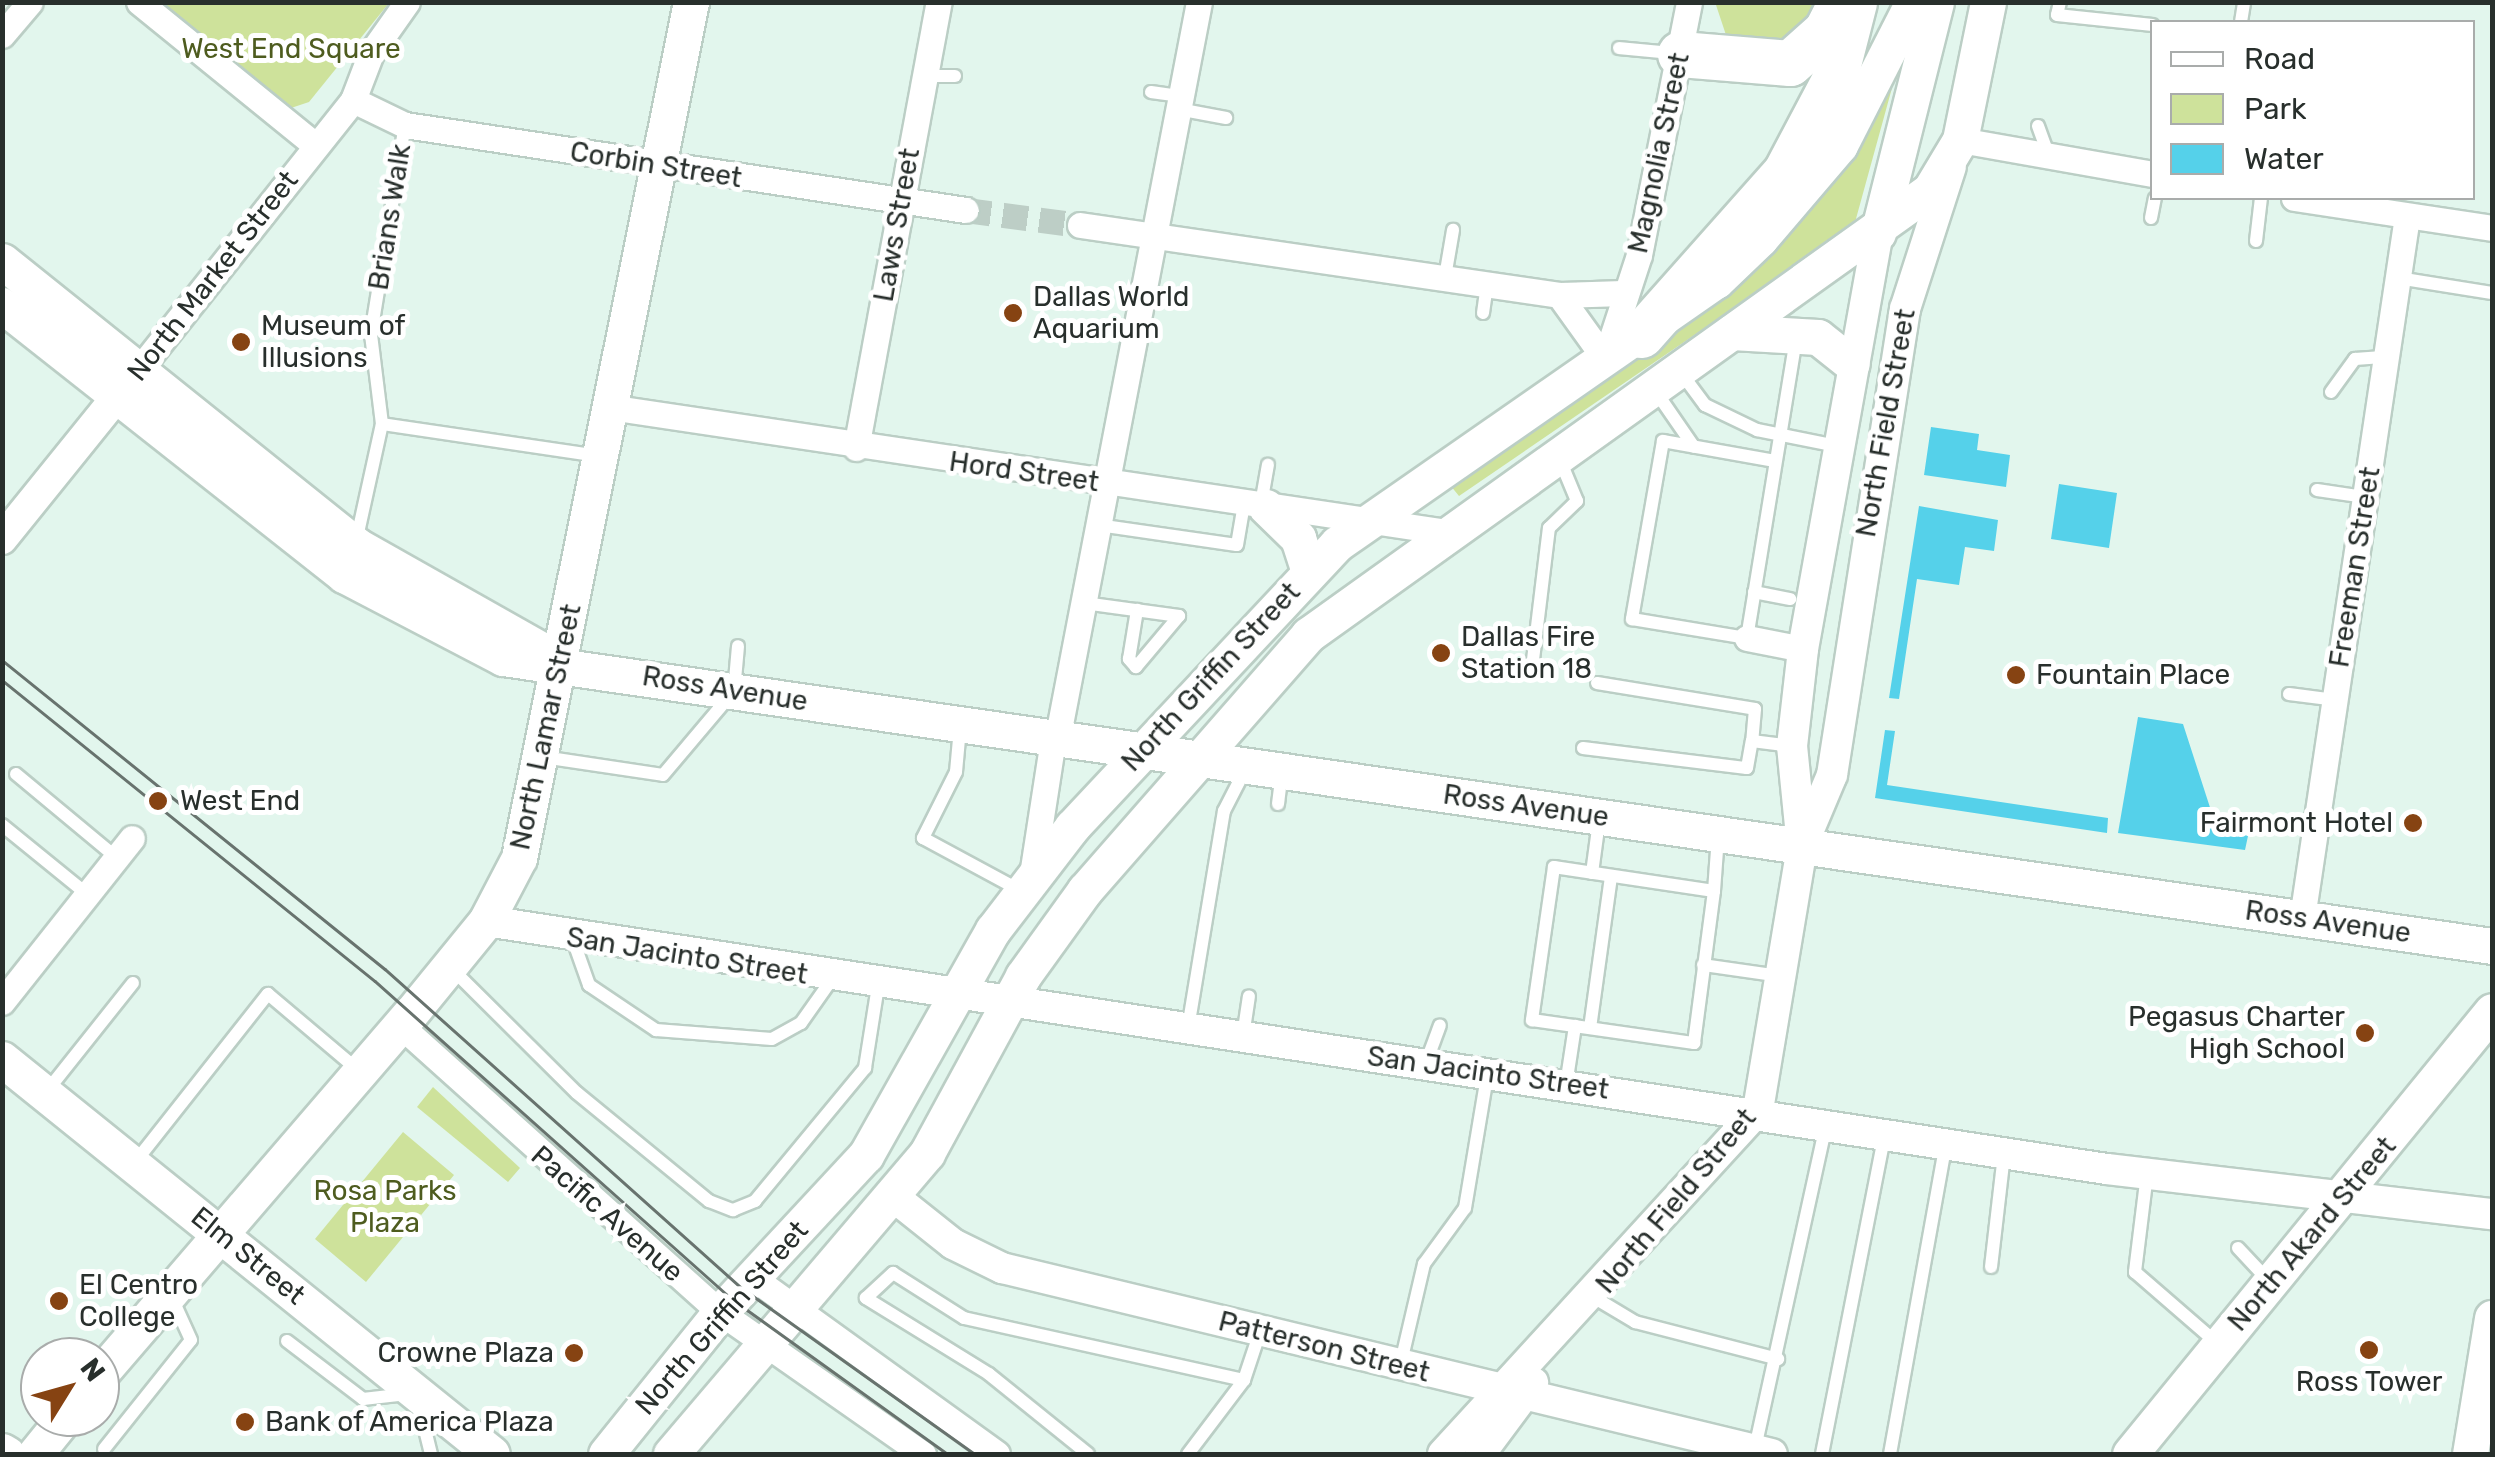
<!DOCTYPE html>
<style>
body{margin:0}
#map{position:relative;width:2495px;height:1457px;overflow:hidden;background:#e2f6ed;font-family:Rubik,sans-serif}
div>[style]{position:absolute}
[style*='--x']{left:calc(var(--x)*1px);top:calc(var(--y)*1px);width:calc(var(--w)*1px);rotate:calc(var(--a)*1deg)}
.green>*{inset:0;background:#cee29b}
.water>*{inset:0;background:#55d1ea}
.minor-tunnel>*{height:25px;margin-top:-12.5px;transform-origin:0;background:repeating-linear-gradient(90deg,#bdcec6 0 25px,transparent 0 37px)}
.roads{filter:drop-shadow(2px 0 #bbcec5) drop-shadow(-2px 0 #bbcec5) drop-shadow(0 2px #bbcec5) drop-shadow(0 -2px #bbcec5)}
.service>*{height:12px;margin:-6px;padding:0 6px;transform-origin:6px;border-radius:6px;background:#fff}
.minor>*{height:25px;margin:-12.5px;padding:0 12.5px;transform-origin:12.5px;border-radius:12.5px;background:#fff}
.tertiary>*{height:30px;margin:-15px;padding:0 15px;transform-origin:15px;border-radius:15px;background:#fff}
.secondary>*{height:35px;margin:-17.5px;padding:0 17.5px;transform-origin:17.5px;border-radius:17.5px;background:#fff}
.motorway>*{height:45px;margin:-22.5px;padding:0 22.5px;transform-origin:22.5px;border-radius:22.5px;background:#fff}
.tram>*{height:2.5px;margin:-1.25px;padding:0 1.25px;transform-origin:1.25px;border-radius:1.25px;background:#68736e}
.dots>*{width:28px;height:28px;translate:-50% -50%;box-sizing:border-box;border:5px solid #fff;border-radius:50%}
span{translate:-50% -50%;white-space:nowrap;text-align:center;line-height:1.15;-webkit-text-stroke:10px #fff;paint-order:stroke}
.park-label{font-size:28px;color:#4e5c1f}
.street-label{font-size:28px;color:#282f2c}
.poi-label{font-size:28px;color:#282f2c}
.left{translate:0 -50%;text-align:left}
.right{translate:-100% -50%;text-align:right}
.frame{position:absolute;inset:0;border:5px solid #282f2c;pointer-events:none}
.legend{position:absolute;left:2150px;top:20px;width:325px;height:180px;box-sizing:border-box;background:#fff;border:2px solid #a9acab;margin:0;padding:12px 18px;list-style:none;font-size:30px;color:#282f2c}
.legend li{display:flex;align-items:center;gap:20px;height:50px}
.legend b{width:50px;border:2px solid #a9acab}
.north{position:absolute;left:20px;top:1337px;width:100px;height:100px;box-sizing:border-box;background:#fff;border:2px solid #a9acab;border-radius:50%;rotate:53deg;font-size:28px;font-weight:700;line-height:40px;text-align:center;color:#282f2c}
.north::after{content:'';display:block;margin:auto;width:35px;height:45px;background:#864312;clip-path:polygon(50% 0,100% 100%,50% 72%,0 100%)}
</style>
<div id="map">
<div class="green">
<div style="clip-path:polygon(1715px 2px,1820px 3px,1809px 35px,1771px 53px,1730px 47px)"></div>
<div style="clip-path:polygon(159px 3px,389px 3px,309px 102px,291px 108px)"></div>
<div style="clip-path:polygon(1903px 48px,1854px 226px,1459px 496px,1450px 485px,1693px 316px)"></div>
<div style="clip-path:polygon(433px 1087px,520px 1168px,508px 1182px,417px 1107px)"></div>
<div style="clip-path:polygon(403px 1132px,454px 1175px,366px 1282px,315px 1239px)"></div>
</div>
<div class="water">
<div style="clip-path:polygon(1931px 427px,1979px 434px,1977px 450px,2010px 455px,2006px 487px,1924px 475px)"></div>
<div style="clip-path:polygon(2059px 484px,2117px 493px,2109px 548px,2051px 539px)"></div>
<div style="clip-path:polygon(1919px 506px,1998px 520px,1994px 551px,1965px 547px,1959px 585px,1917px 579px,1899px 699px,1889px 698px)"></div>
<div style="clip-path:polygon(2138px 717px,2183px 724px,2216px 826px,2248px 836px,2245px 850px,2118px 833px)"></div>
<div style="clip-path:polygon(1885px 730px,1895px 731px,1887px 785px,2108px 818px,2107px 833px,1875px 798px)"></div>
</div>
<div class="minor-tunnel">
<div style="--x:966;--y:210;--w:115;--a:7.5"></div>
</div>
<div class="roads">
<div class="service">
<div style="--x:2060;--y:2;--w:13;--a:103"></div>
<div style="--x:2057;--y:15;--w:96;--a:6"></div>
<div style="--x:2241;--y:22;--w:20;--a:-81"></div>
<div style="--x:1619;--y:48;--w:52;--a:5.5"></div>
<div style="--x:925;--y:76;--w:30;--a:0"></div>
<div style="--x:1151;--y:92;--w:30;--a:8"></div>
<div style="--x:1178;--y:109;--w:49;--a:10.6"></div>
<div style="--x:2038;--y:126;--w:30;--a:70"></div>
<div style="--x:2151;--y:218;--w:20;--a:-79"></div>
<div style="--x:2256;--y:241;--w:43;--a:-83.4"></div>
<div style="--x:1445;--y:277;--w:48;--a:-80.3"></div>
<div style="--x:2398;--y:278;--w:95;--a:9.1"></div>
<div style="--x:1483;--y:313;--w:30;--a:-82"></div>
<div style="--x:1679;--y:370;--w:44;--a:53.4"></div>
<div style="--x:1705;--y:405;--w:58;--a:25.7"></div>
<div style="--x:1757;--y:430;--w:82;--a:11.3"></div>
<div style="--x:1654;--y:389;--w:70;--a:55.4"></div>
<div style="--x:2331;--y:392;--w:41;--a:-54"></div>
<div style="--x:2355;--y:359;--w:31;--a:-4"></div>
<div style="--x:382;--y:424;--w:218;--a:8.4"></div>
<div style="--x:1775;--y:461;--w:114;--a:-169.9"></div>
<div style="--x:1663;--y:441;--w:181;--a:99.9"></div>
<div style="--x:1632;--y:619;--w:117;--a:9.4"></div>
<div style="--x:1747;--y:638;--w:302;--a:-80.7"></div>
<div style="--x:2317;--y:490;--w:49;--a:8.3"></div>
<div style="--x:1261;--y:504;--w:40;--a:-80"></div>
<div style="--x:1098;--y:525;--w:140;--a:8.2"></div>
<div style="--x:1237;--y:545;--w:42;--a:-80.3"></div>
<div style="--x:356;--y:542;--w:121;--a:-77.6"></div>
<div style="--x:382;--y:424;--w:91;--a:-97"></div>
<div style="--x:371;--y:334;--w:212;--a:-80.8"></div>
<div style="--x:1754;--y:592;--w:37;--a:11"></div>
<div style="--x:1084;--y:603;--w:96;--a:7.8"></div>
<div style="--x:1179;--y:616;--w:67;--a:130.1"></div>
<div style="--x:1136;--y:667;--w:11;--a:-131"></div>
<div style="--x:1129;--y:659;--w:50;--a:-80.7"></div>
<div style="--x:1532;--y:668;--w:141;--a:-83.1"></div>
<div style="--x:1549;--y:528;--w:39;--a:-44"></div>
<div style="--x:1577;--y:501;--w:44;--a:-112.5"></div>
<div style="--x:1597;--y:683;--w:160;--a:9.3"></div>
<div style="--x:1755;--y:709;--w:32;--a:95"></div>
<div style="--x:1752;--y:741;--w:40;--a:7.1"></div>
<div style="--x:2289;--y:694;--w:46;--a:7.4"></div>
<div style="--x:960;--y:728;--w:44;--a:95.2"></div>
<div style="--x:956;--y:772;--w:74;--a:116.6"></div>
<div style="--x:923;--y:838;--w:109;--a:28.4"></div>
<div style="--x:1583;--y:748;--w:165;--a:7"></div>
<div style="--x:1747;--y:768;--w:27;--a:-80"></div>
<div style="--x:543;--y:757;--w:121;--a:8.5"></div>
<div style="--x:663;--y:775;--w:110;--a:-49.8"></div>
<div style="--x:734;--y:691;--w:45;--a:-84.9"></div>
<div style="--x:16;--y:774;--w:130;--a:39.7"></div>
<div style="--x:1278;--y:804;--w:31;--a:-83"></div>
<div style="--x:2;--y:825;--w:109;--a:39.1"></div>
<div style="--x:1592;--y:873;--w:52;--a:-82.3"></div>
<div style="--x:1714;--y:891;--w:162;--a:-171.5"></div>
<div style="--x:1554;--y:867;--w:155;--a:98.2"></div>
<div style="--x:1532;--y:1020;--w:164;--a:8.1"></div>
<div style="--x:1694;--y:1043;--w:153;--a:-82.5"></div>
<div style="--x:1714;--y:891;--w:54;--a:-85.8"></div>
<div style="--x:572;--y:937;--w:51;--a:70.5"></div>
<div style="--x:589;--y:985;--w:81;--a:33.9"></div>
<div style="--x:656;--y:1030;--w:116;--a:4.4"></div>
<div style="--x:772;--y:1039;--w:33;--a:-29"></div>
<div style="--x:801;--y:1023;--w:54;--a:-54.8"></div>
<div style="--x:1703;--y:965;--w:78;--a:8.1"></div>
<div style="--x:451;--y:968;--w:177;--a:44.8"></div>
<div style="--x:577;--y:1093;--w:171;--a:39.3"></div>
<div style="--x:709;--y:1201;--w:26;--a:21"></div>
<div style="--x:733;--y:1210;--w:24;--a:-22"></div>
<div style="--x:755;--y:1201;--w:173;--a:-50.4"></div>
<div style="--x:865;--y:1068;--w:83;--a:-81"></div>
<div style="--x:1188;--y:1028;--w:220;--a:-80.6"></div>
<div style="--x:1224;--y:811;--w:48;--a:-62.9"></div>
<div style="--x:1590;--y:1028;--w:153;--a:-82.1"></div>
<div style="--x:1243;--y:1036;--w:40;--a:-81.5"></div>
<div style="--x:1426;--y:1063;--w:40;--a:-69.8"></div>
<div style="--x:1566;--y:1085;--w:60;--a:-81.3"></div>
<div style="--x:47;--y:1091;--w:138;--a:-51.5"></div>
<div style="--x:136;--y:1161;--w:213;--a:-51.7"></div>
<div style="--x:268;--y:994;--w:118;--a:40.2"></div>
<div style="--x:2147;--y:1174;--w:99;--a:97"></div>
<div style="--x:2135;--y:1272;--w:108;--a:40.9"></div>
<div style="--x:2238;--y:1248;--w:42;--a:46.9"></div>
<div style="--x:1991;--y:1267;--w:114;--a:-83.4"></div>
<div style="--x:1595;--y:1298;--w:47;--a:31"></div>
<div style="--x:1635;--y:1322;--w:148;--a:14.5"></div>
<div style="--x:287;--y:1341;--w:96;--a:37.3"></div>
<div style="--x:363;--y:1399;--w:53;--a:-6.5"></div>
<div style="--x:416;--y:1393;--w:63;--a:76.2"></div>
<div style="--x:1401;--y:1362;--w:101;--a:-76.8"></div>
<div style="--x:1424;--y:1264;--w:69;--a:-53.8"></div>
<div style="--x:1465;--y:1208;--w:134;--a:-80.5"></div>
<div style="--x:1755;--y:1448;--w:330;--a:-77.6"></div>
<div style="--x:104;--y:1449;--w:139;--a:-51.4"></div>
<div style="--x:191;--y:1340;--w:48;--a:-114.4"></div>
<div style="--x:1088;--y:1454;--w:127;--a:-141.1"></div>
<div style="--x:989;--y:1374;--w:145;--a:-148.3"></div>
<div style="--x:866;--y:1298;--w:37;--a:-43"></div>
<div style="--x:893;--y:1273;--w:84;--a:32.4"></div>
<div style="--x:964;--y:1318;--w:287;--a:12.5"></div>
<div style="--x:1188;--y:1454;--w:93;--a:-52.9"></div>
<div style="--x:1244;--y:1380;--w:51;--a:-71.6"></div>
<div style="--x:1822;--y:1454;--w:327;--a:-78.9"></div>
<div style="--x:1890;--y:1454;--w:317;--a:-79.8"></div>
</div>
<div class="minor">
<div style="--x:139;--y:2;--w:228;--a:39.1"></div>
<div style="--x:2;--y:35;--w:43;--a:-49.7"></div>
<div style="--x:353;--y:100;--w:58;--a:25.7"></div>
<div style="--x:405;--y:125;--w:567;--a:8.62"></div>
<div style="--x:1960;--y:140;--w:195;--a:10"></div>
<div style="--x:2294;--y:198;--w:200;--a:8.6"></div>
<div style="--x:1080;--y:225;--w:484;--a:8.3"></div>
<div style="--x:1559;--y:295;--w:64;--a:-1.8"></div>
<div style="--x:1559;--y:295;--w:79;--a:54.3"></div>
<div style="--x:1605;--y:359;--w:109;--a:-71.9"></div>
<div style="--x:1639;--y:255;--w:258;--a:-78.8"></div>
<div style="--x:140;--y:368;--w:342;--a:-51.5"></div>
<div style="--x:353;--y:100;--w:50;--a:-69"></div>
<div style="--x:371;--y:53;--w:62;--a:-54.8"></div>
<div style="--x:609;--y:407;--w:841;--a:8.48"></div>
<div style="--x:856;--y:448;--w:454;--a:-79.5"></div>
<div style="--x:1747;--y:638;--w:57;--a:11.1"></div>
<div style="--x:1057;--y:740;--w:752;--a:-79.11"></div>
<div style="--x:1032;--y:875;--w:137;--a:-81.2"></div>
<div style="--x:2302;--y:918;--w:710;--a:-81.49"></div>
<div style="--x:2;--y:1002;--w:209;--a:-51.6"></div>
<div style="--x:401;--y:1026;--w:428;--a:41.9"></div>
<div style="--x:720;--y:1312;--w:248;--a:35"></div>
<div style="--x:752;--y:1277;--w:302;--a:35.8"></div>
</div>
<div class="tertiary">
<div style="--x:2;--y:539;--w:207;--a:-51.1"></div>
<div style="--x:1802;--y:846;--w:100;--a:-95.7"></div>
<div style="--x:1792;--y:746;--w:98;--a:-83.5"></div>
<div style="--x:1803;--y:649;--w:423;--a:-79.8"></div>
<div style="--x:486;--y:921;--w:1640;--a:8.7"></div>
<div style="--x:2107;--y:1169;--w:388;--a:6.7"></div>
<div style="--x:894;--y:1197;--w:75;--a:38.5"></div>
<div style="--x:953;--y:1244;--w:55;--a:26.1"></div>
<div style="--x:1002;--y:1268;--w:792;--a:13.58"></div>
<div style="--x:1443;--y:1454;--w:466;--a:-47.5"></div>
<div style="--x:1758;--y:1110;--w:268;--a:-80.5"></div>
<div style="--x:1802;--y:846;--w:77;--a:-67.1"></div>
<div style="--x:1832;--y:775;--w:472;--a:-81.1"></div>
<div style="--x:1905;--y:309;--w:149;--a:-72.1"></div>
<div style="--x:1480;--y:1454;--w:89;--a:-53.3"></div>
</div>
<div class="secondary">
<div style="--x:1878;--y:233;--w:238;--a:-75.9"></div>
<div style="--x:2;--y:261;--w:454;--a:38.7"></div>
<div style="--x:356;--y:545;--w:236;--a:29.5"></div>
<div style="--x:2;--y:305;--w:436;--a:38.3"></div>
<div style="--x:344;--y:575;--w:179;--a:27.6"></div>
<div style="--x:503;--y:658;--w:2010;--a:8.24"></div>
<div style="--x:1732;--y:332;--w:86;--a:3.3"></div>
<div style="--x:1818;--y:337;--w:43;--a:38.5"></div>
<div style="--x:1266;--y:507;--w:45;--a:44.1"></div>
<div style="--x:1298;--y:538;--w:36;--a:72"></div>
<div style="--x:2;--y:1059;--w:629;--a:38.87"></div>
<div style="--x:100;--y:1374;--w:476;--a:-49.3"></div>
<div style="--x:411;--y:1013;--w:119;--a:-50.8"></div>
<div style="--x:486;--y:921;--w:71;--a:-62.4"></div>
<div style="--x:519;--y:858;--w:873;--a:-78.64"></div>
<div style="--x:2;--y:1451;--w:6;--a:31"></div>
<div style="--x:35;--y:1454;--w:48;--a:-51"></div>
<div style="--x:606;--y:1454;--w:182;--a:-51.2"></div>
<div style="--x:720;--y:1312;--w:214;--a:-47.1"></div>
<div style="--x:866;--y:1155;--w:258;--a:-60.6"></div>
<div style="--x:993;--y:930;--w:130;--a:-52.5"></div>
<div style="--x:1072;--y:827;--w:388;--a:-46.9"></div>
<div style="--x:1337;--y:544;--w:461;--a:-34.8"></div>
<div style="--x:1716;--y:281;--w:61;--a:-43.7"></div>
<div style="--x:1760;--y:239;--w:123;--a:-49.6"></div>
<div style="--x:1840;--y:145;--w:161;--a:-63"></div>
<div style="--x:671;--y:1454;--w:395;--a:-49.6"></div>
<div style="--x:927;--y:1153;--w:201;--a:-61.5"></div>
<div style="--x:1023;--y:976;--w:106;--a:-54.2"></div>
<div style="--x:1085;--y:890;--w:339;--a:-48.8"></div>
<div style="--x:1308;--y:635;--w:765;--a:-35.58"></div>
<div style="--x:1930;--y:190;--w:58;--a:-59"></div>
<div style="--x:1960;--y:140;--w:141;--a:-78.5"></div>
<div style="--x:2130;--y:1454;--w:572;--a:-50.75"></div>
<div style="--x:2470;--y:1454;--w:138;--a:-80.8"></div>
</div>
<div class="motorway">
<div style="--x:1680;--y:54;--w:110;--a:4.7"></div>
<div style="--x:1790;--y:63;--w:48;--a:-41.6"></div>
<div style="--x:1826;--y:31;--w:33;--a:-63"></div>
<div style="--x:1641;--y:335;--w:217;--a:-48.4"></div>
<div style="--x:1785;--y:173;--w:105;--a:-62.2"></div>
<div style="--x:1834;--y:80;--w:81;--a:-75.6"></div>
</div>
</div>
<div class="tram">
<div style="--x:2;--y:660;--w:492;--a:38.9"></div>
<div style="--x:385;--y:969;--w:479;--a:41.8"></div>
<div style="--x:742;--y:1288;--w:286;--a:35.5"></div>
<div style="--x:2;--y:680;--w:479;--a:38.9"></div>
<div style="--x:375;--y:981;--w:478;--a:41.7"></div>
<div style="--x:732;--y:1299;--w:266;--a:35.7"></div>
</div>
<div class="dots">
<div style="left:1013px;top:313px;background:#864312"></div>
<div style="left:241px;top:342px;background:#864312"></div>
<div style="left:1441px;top:653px;background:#864312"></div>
<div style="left:2016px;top:675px;background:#864312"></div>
<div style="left:158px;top:801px;background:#864312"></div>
<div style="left:2413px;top:823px;background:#864312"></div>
<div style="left:2365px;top:1033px;background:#864312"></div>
<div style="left:59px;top:1301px;background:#864312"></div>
<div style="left:2369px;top:1350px;background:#864312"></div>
<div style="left:574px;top:1353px;background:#864312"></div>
<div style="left:245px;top:1422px;background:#864312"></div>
</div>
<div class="park-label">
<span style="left:291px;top:49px">West End Square</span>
<span style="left:385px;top:1207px">Rosa Parks<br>Plaza</span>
</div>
<div class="street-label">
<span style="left:1659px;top:153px;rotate:-78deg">Magnolia Street</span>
<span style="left:656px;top:165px;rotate:9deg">Corbin Street</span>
<span style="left:390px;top:217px;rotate:-81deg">Brians Walk</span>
<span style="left:897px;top:225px;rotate:-80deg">Laws Street</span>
<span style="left:213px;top:276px;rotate:-52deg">North Market Street</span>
<span style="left:1886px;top:423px;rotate:-80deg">North Field Street</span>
<span style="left:1024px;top:472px;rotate:8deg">Hord Street</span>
<span style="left:2355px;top:567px;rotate:-81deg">Freeman Street</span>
<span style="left:1211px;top:677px;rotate:-47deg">North Griffin Street</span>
<span style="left:725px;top:689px;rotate:9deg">Ross Avenue</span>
<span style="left:546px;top:727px;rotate:-78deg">North Lamar Street</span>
<span style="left:1526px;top:806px;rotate:8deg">Ross Avenue</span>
<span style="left:2328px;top:922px;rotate:8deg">Ross Avenue</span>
<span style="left:687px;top:956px;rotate:9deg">San Jacinto Street</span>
<span style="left:1488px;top:1073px;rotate:8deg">San Jacinto Street</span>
<span style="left:1676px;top:1201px;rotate:-50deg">North Field Street</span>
<span style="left:607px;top:1214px;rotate:41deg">Pacific Avenue</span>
<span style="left:2312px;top:1234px;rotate:-50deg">North Akard Street</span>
<span style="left:248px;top:1256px;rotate:39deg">Elm Street</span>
<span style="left:722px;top:1318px;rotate:-49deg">North Griffin Street</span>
<span style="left:1324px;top:1347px;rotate:14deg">Patterson Street</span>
</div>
<div class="poi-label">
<span class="left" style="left:1033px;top:313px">Dallas World<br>Aquarium</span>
<span class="left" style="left:261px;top:342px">Museum of<br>Illusions</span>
<span class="left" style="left:1461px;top:653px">Dallas Fire<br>Station 18</span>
<span class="left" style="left:2036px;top:675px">Fountain Place</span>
<span class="left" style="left:180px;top:801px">West End</span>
<span class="right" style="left:2393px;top:823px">Fairmont Hotel</span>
<span class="right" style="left:2345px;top:1033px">Pegasus Charter<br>High School</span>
<span class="left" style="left:79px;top:1301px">El Centro<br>College</span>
<span class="right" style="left:554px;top:1353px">Crowne Plaza</span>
<span style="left:2369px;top:1382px">Ross Tower</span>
<span class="left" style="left:265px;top:1422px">Bank of America Plaza</span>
</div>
<div class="frame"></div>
<ul class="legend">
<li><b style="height:12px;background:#fff"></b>Road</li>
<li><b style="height:28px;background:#cee29b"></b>Park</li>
<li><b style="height:28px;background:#55d1ea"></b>Water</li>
</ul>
<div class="north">N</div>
</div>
